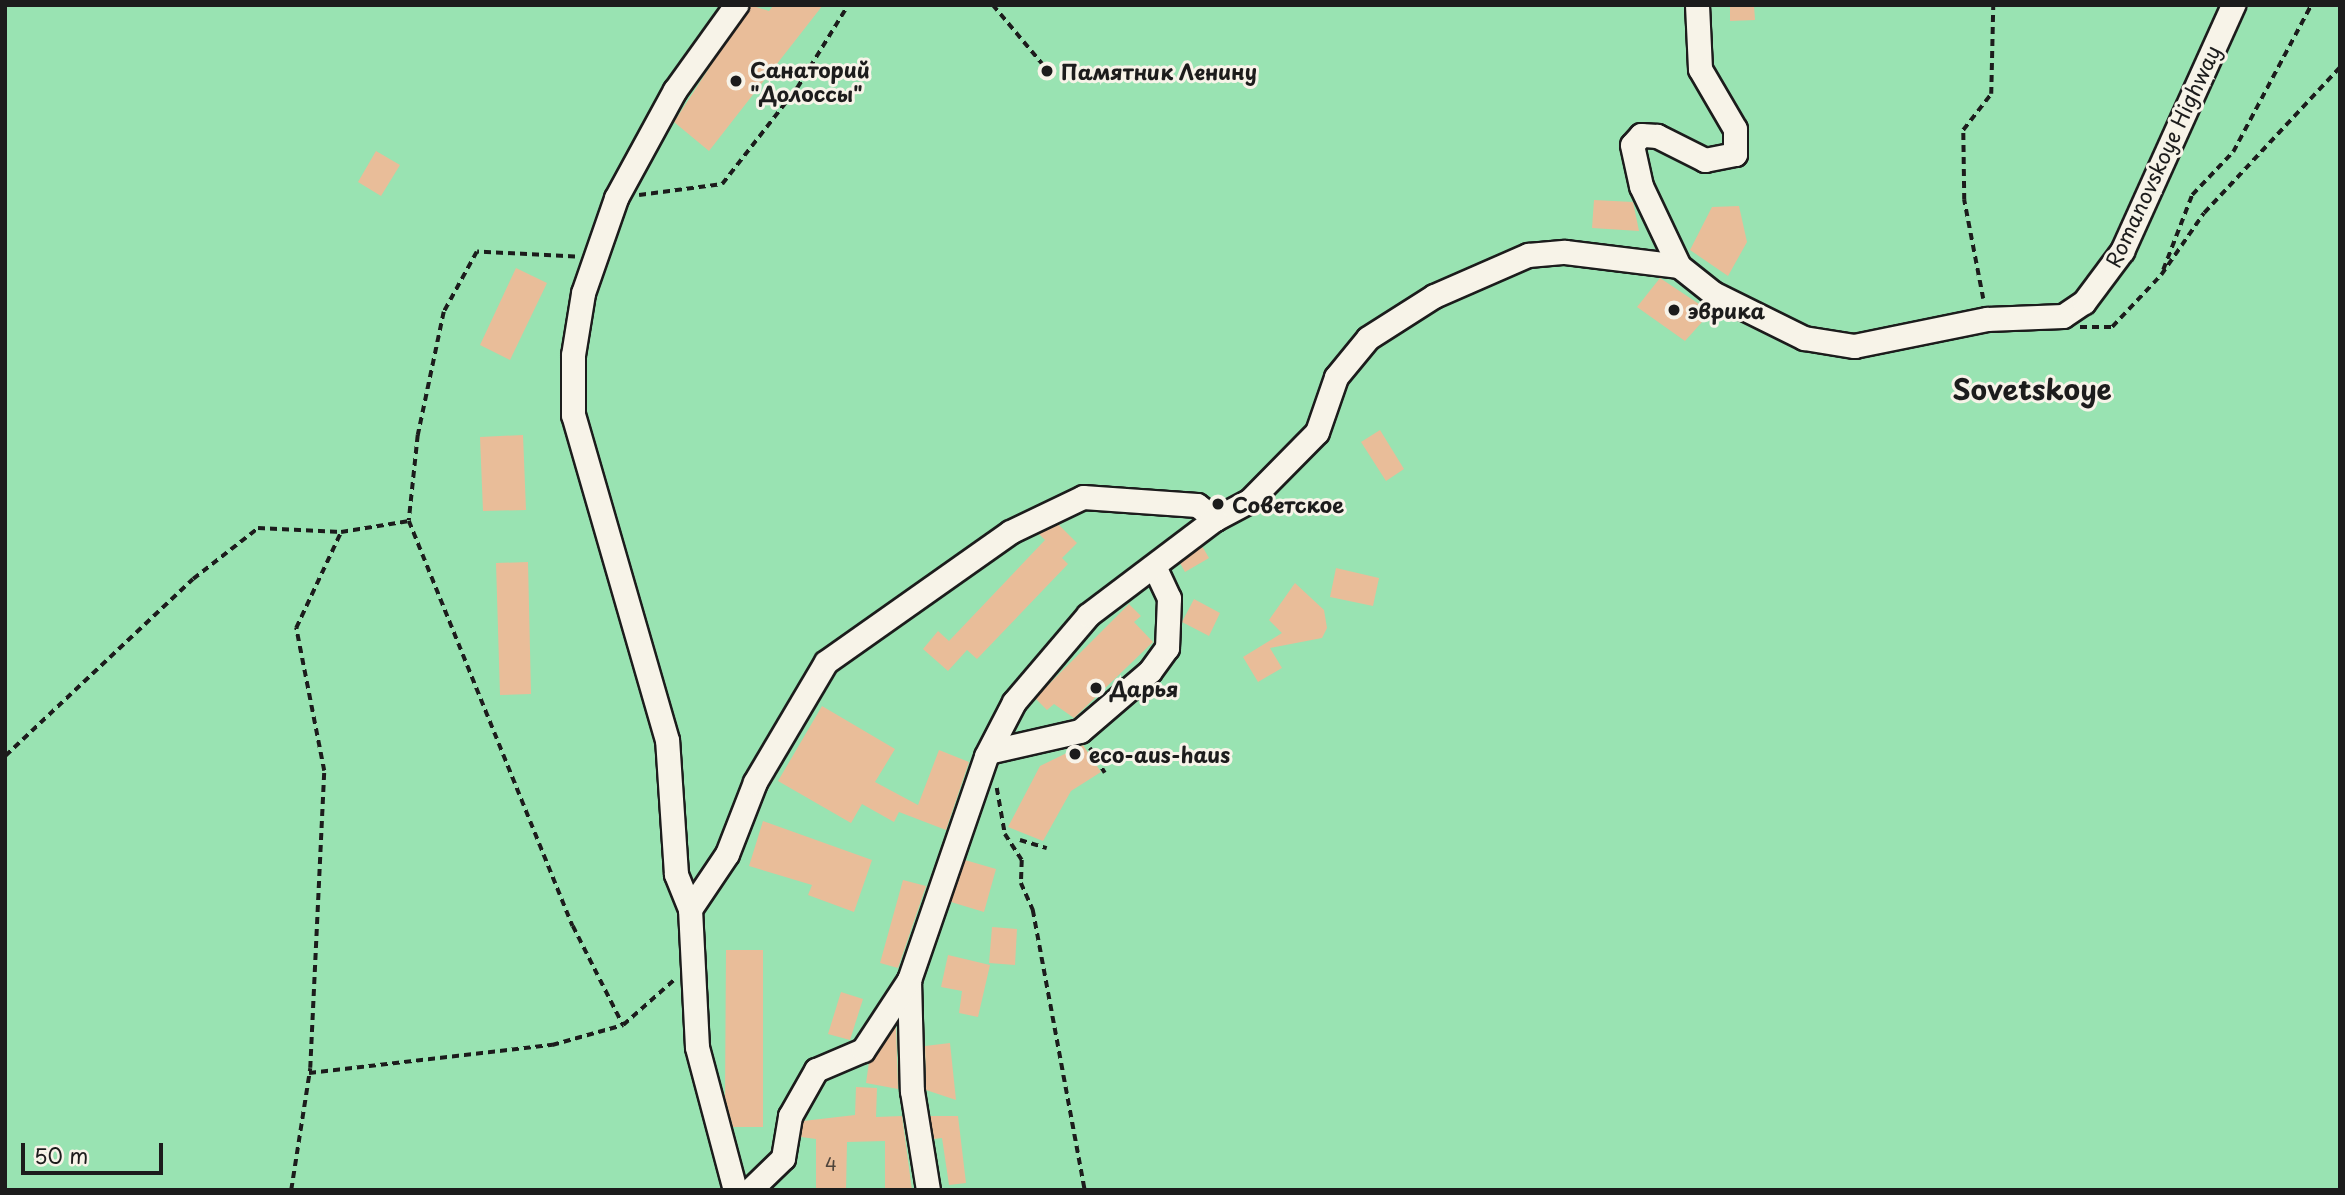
<!DOCTYPE html>
<meta charset="utf-8">
<style>
body{margin:0}
#map{position:relative;width:2345px;height:1195px;overflow:hidden;background:#f4e8d8;font-family:"Playpen Sans",sans-serif}
div>[style]{position:absolute}
[style*='--x']{left:calc(var(--x)*1px);top:calc(var(--y)*1px);width:calc(var(--w)*1px);rotate:calc(var(--a)*1deg)}
.green>*{inset:0;background:#99e3b2}
.building>*{inset:0;background:#e9bd99}
.path>*{height:3.5px;margin-top:-1.75px;transform-origin:0;background:repeating-linear-gradient(90deg,#1c1c1c 0 7px,transparent 0 12px)}
.roads{filter:drop-shadow(2px 0 #1c1c1c) drop-shadow(-2px 0 #1c1c1c) drop-shadow(0 2px #1c1c1c) drop-shadow(0 -2px #1c1c1c)}
.minor>*{height:23px;margin:-11.5px;padding:0 11.5px;transform-origin:11.5px;border-radius:11.5px;background:#f7f3e8}
.dots>*{width:19px;height:19px;translate:-50% -50%;box-sizing:border-box;border:4px solid #f7f3e8;border-radius:50%}
span{translate:-50% -50%;white-space:nowrap;text-align:center;line-height:1.15;-webkit-text-stroke:6px #f7f3e8;paint-order:stroke}
.number-label{font-size:18px;color:#4f443b}
.number-label span{-webkit-text-stroke-width:0}
.poi-label{font-size:21px;color:#1c1c1c;font-weight:700}
.left{translate:0 -50%;text-align:left}
.street-label{font-size:21px;color:#1c1c1c}
.district-label{font-size:28px;color:#1c1c1c;font-weight:700}
.frame{position:absolute;inset:0;border:7px solid #1c1c1c;pointer-events:none}
.scale{position:absolute;left:21px;top:1143px;width:142px;height:32px;box-sizing:border-box;border:4px solid #1c1c1c;border-top:0;padding-left:9px;font-size:21px;line-height:24px;white-space:nowrap;color:#1c1c1c;-webkit-text-stroke:5px #f7f3e8;paint-order:stroke}
</style>
<div id="map">
<div class="green">
<div style="clip-path:polygon(5px 5px,2340px 5px,2340px 1190px,5px 1190px)"></div>
</div>
<div class="building">
<div style="clip-path:polygon(750px 5px,769px 11px,774px 5px,823px 5px,709px 151px,674px 122px)"></div>
<div style="clip-path:polygon(1730px 5px,1754px 5px,1755px 20px,1730px 21px)"></div>
<div style="clip-path:polygon(376px 151px,400px 165px,381px 196px,358px 182px)"></div>
<div style="clip-path:polygon(1594px 200px,1633px 202px,1639px 231px,1592px 228px)"></div>
<div style="clip-path:polygon(1739px 206px,1747px 242px,1728px 276px,1690px 250px,1712px 207px)"></div>
<div style="clip-path:polygon(516px 268px,547px 283px,510px 360px,480px 345px)"></div>
<div style="clip-path:polygon(1660px 278px,1711px 312px,1685px 341px,1637px 307px)"></div>
<div style="clip-path:polygon(1380px 430px,1404px 469px,1386px 481px,1361px 442px)"></div>
<div style="clip-path:polygon(523px 435px,526px 510px,483px 511px,480px 437px)"></div>
<div style="clip-path:polygon(1058px 524px,1077px 543px,1062px 558px,1068px 564px,977px 659px,967px 650px,948px 671px,923px 649px,938px 631px,949px 641px,1045px 540px,1039px 534px)"></div>
<div style="clip-path:polygon(1202px 546px,1209px 558px,1185px 572px,1180px 563px)"></div>
<div style="clip-path:polygon(528px 562px,531px 694px,500px 695px,496px 563px)"></div>
<div style="clip-path:polygon(1336px 568px,1379px 578px,1373px 606px,1330px 597px)"></div>
<div style="clip-path:polygon(1295px 583px,1324px 610px,1327px 628px,1322px 638px,1270px 648px,1282px 668px,1258px 682px,1243px 657px,1282px 633px,1269px 620px)"></div>
<div style="clip-path:polygon(1194px 599px,1220px 613px,1209px 636px,1182px 622px)"></div>
<div style="clip-path:polygon(1129px 604px,1141px 616px,1134px 622px,1153px 642px,1074px 718px,1054px 704px,1047px 710px,1035px 698px)"></div>
<div style="clip-path:polygon(822px 706px,895px 749px,875px 782px,918px 805px,939px 750px,969px 762px,946px 830px,899px 812px,894px 822px,862px 804px,851px 823px,778px 781px)"></div>
<div style="clip-path:polygon(1083px 745px,1101px 772px,1071px 791px,1043px 841px,1008px 827px,1040px 766px)"></div>
<div style="clip-path:polygon(763px 821px,872px 860px,854px 912px,808px 895px,812px 885px,749px 866px)"></div>
<div style="clip-path:polygon(965px 860px,996px 869px,984px 912px,951px 902px)"></div>
<div style="clip-path:polygon(903px 880px,926px 886px,898px 968px,880px 963px)"></div>
<div style="clip-path:polygon(992px 927px,1017px 929px,1015px 965px,989px 963px)"></div>
<div style="clip-path:polygon(726px 950px,763px 950px,763px 1127px,733px 1127px,725px 1098px)"></div>
<div style="clip-path:polygon(948px 955px,990px 965px,978px 1017px,959px 1013px,962px 991px,941px 987px)"></div>
<div style="clip-path:polygon(841px 992px,863px 999px,850px 1040px,828px 1034px)"></div>
<div style="clip-path:polygon(896px 1025px,898px 1089px,866px 1083px,869px 1062px)"></div>
<div style="clip-path:polygon(950px 1043px,956px 1100px,926px 1090px,925px 1046px)"></div>
<div style="clip-path:polygon(856px 1087px,877px 1088px,876px 1117px,902px 1116px,912px 1190px,885px 1190px,885px 1141px,847px 1142px,846px 1190px,816px 1190px,816px 1139px,801px 1137px,803px 1121px,855px 1115px)"></div>
<div style="clip-path:polygon(930px 1116px,958px 1116px,966px 1183px,949px 1185px,942px 1138px,934px 1139px)"></div>
</div>
<div class="path">
<div style="--x:993;--y:5;--w:81;--a:50"></div>
<div style="--x:639;--y:195;--w:84;--a:-7.5"></div>
<div style="--x:722;--y:184;--w:122;--a:-52"></div>
<div style="--x:797;--y:88;--w:97;--a:-58.4"></div>
<div style="--x:575;--y:257;--w:98;--a:-177.1"></div>
<div style="--x:477;--y:252;--w:68;--a:118.8"></div>
<div style="--x:444;--y:312;--w:126;--a:101.9"></div>
<div style="--x:418;--y:435;--w:86;--a:96"></div>
<div style="--x:409;--y:521;--w:437;--a:68"></div>
<div style="--x:573;--y:926;--w:111;--a:63.2"></div>
<div style="--x:623;--y:1025;--w:69;--a:-41.5"></div>
<div style="--x:2163;--y:270;--w:80;--a:-68.9"></div>
<div style="--x:2192;--y:195;--w:59;--a:-46.4"></div>
<div style="--x:2233;--y:152;--w:166;--a:-62"></div>
<div style="--x:1983;--y:299;--w:101;--a:-100.9"></div>
<div style="--x:1964;--y:200;--w:70;--a:-90.8"></div>
<div style="--x:1963;--y:130;--w:46;--a:-52.1"></div>
<div style="--x:1991;--y:94;--w:89;--a:-88.7"></div>
<div style="--x:2080;--y:327;--w:32;--a:0"></div>
<div style="--x:2112;--y:327;--w:71;--a:-46.7"></div>
<div style="--x:2161;--y:275;--w:75;--a:-55.3"></div>
<div style="--x:2204;--y:213;--w:200;--a:-47"></div>
<div style="--x:1090;--y:748;--w:29;--a:59"></div>
<div style="--x:5;--y:756;--w:258;--a:-43.3"></div>
<div style="--x:193;--y:579;--w:83;--a:-38.1"></div>
<div style="--x:258;--y:528;--w:83;--a:2.8"></div>
<div style="--x:341;--y:532;--w:69;--a:-9.2"></div>
<div style="--x:997;--y:788;--w:47;--a:80.1"></div>
<div style="--x:1005;--y:834;--w:31;--a:57"></div>
<div style="--x:1022;--y:860;--w:23;--a:92"></div>
<div style="--x:1021;--y:883;--w:30;--a:66"></div>
<div style="--x:1033;--y:910;--w:285;--a:79.5"></div>
<div style="--x:1020;--y:840;--w:28;--a:17"></div>
<div style="--x:309;--y:1073;--w:245;--a:-6.6"></div>
<div style="--x:552;--y:1045;--w:74;--a:-15.7"></div>
<div style="--x:291;--y:1190;--w:123;--a:-81.1"></div>
<div style="--x:310;--y:1068;--w:297;--a:-87.3"></div>
<div style="--x:324;--y:771;--w:146;--a:-101.1"></div>
<div style="--x:296;--y:628;--w:106;--a:-64.9"></div>
</div>
<div class="roads">
<div class="minor">
<div style="--x:1697;--y:5;--w:64;--a:87.3"></div>
<div style="--x:1700;--y:69;--w:69;--a:59.7"></div>
<div style="--x:1735;--y:129;--w:25;--a:90"></div>
<div style="--x:1735;--y:154;--w:31;--a:169"></div>
<div style="--x:1705;--y:160;--w:54;--a:-153.4"></div>
<div style="--x:1657;--y:136;--w:16;--a:-176"></div>
<div style="--x:1641;--y:135;--w:13;--a:132"></div>
<div style="--x:1632;--y:145;--w:42;--a:77.6"></div>
<div style="--x:1641;--y:186;--w:89;--a:64.6"></div>
<div style="--x:1679;--y:266;--w:43;--a:38.5"></div>
<div style="--x:1713;--y:293;--w:102;--a:26.3"></div>
<div style="--x:1804;--y:338;--w:51;--a:9.1"></div>
<div style="--x:1854;--y:346;--w:136;--a:-11.5"></div>
<div style="--x:1987;--y:319;--w:76;--a:-2.3"></div>
<div style="--x:2063;--y:316;--w:25;--a:-34"></div>
<div style="--x:2084;--y:302;--w:64;--a:-53.3"></div>
<div style="--x:2122;--y:251;--w:270;--a:-65.7"></div>
<div style="--x:992;--y:751;--w:90;--a:-12.8"></div>
<div style="--x:1080;--y:731;--w:92;--a:-40.6"></div>
<div style="--x:1150;--y:671;--w:29;--a:-54"></div>
<div style="--x:1167;--y:648;--w:50;--a:-87.7"></div>
<div style="--x:1169;--y:598;--w:35;--a:-115"></div>
<div style="--x:690;--y:909;--w:66;--a:-56.1"></div>
<div style="--x:727;--y:854;--w:77;--a:-68.7"></div>
<div style="--x:755;--y:782;--w:139;--a:-59.4"></div>
<div style="--x:826;--y:662;--w:225;--a:-35.2"></div>
<div style="--x:1010;--y:532;--w:81;--a:-25.6"></div>
<div style="--x:1083;--y:497;--w:114;--a:4"></div>
<div style="--x:1197;--y:505;--w:23;--a:38"></div>
<div style="--x:1215;--y:519;--w:40;--a:-28"></div>
<div style="--x:1250;--y:500;--w:95;--a:-45.4"></div>
<div style="--x:1317;--y:432;--w:58;--a:-70.9"></div>
<div style="--x:1336;--y:377;--w:50;--a:-50.6"></div>
<div style="--x:1368;--y:338;--w:78;--a:-32.5"></div>
<div style="--x:1434;--y:296;--w:103;--a:-23.6"></div>
<div style="--x:1528;--y:255;--w:37;--a:-5"></div>
<div style="--x:1565;--y:252;--w:115;--a:7"></div>
<div style="--x:909;--y:980;--w:111;--a:88.5"></div>
<div style="--x:912;--y:1091;--w:100;--a:80.8"></div>
<div style="--x:735;--y:1190;--w:148;--a:-104.9"></div>
<div style="--x:697;--y:1047;--w:138;--a:-92.9"></div>
<div style="--x:690;--y:909;--w:38;--a:-112"></div>
<div style="--x:676;--y:874;--w:134;--a:-93.8"></div>
<div style="--x:667;--y:740;--w:338;--a:-106.1"></div>
<div style="--x:573;--y:415;--w:60;--a:-90"></div>
<div style="--x:573;--y:355;--w:63;--a:-80.8"></div>
<div style="--x:583;--y:293;--w:101;--a:-70.8"></div>
<div style="--x:616;--y:198;--w:123;--a:-61.4"></div>
<div style="--x:675;--y:90;--w:105;--a:-54.3"></div>
<div style="--x:750;--y:1190;--w:46;--a:-44.1"></div>
<div style="--x:783;--y:1158;--w:43;--a:-80.5"></div>
<div style="--x:790;--y:1116;--w:53;--a:-60.5"></div>
<div style="--x:816;--y:1070;--w:51;--a:-23.1"></div>
<div style="--x:863;--y:1050;--w:84;--a:-56.7"></div>
<div style="--x:909;--y:980;--w:237;--a:-71"></div>
<div style="--x:986;--y:756;--w:61;--a:-62.6"></div>
<div style="--x:1014;--y:702;--w:114;--a:-49.6"></div>
<div style="--x:1088;--y:615;--w:159;--a:-37.1"></div>
</div>
</div>
<div class="dots">
<div style="left:1047px;top:71px;background:#1c1c1c"></div>
<div style="left:736px;top:81px;background:#1c1c1c"></div>
<div style="left:1674px;top:310px;background:#1c1c1c"></div>
<div style="left:1218px;top:504px;background:#1c1c1c"></div>
<div style="left:1096px;top:688px;background:#1c1c1c"></div>
<div style="left:1075px;top:754px;background:#1c1c1c"></div>
</div>
<div class="number-label">
<span style="left:831px;top:1164px">4</span>
</div>
<div class="poi-label">
<span class="left" style="left:750px;top:81px">Санаторий<br>"Долоссы"</span>
<span class="left" style="left:1061px;top:71px">Памятник Ленину</span>
<span class="left" style="left:1688px;top:310px">эврика</span>
<span class="left" style="left:1232px;top:504px">Советское</span>
<span class="left" style="left:1110px;top:688px">Дарья</span>
<span class="left" style="left:1089px;top:754px">eco-aus-haus</span>
</div>
<div class="street-label">
<span style="left:2162px;top:156px;rotate:-65deg">Romanovskoye Highway</span>
</div>
<div class="district-label">
<span style="left:2032px;top:389px">Sovetskoye</span>
</div>
<div class="frame"></div>
<div class="scale">50 m</div>
</div>
